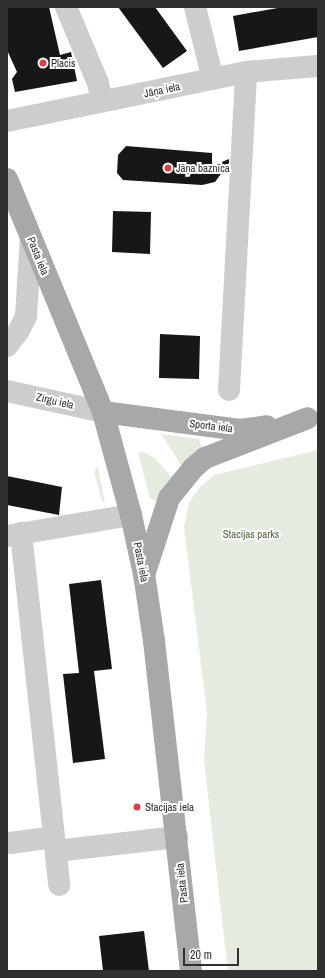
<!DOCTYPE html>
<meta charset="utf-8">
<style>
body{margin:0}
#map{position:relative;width:325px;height:978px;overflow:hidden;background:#fff;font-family:"Archivo Narrow",sans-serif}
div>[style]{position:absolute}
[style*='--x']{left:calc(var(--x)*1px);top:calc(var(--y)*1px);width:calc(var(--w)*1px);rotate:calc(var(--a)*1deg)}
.green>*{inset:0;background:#e5ebdf}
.building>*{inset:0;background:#171717}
.minor>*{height:22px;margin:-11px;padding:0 11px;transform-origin:11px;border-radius:11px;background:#cdcdcd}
.major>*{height:22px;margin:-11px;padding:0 11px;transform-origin:11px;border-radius:11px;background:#a8a8a8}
.dots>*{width:11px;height:11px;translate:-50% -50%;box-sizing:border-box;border:2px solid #fff;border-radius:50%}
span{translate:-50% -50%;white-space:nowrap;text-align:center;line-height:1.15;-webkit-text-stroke:4px #fff;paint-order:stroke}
.poi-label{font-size:11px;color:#303030}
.left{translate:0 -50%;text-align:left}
.street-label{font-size:11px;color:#303030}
.park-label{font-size:11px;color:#516841}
.frame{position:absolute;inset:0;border:8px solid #303030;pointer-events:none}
.scale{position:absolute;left:183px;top:948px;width:56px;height:18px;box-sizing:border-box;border:2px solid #303030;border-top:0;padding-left:5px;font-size:12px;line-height:14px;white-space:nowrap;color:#303030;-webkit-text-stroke:3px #fff;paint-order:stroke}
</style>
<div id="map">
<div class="green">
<div style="clip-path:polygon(161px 434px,199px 439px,202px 449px,181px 465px)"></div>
<div style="clip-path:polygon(318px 450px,318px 971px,228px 971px,204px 761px,207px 712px,184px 527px,189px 503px,199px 488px,214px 475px)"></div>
<div style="clip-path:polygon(144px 452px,155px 458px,172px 478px,159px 499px,155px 501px,150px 498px,138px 453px)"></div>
<div style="clip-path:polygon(96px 467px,98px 467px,105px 503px,102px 501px,94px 472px)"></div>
</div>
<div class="building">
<div style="clip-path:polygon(7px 7px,49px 7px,60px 55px,71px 52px,77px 81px,15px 92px,12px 79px,17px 72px,7px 50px)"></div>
<div style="clip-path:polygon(118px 7px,155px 7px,187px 51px,163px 68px)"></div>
<div style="clip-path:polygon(283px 7px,318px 7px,318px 37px,239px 51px,233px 16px)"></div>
<div style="clip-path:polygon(126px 146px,212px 153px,212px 166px,229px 159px,229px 163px,215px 182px,202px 185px,123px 180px,117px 173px,118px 155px)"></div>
<div style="clip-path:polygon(113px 211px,151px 212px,150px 254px,112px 252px)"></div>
<div style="clip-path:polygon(160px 334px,200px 336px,199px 379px,159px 378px)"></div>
<div style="clip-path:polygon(7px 476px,62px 487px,59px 515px,7px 505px)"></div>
<div style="clip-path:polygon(101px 580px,112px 669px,94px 671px,105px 759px,73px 763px,63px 674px,79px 673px,69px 584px)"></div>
<div style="clip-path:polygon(144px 931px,149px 971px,103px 971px,99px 936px)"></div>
</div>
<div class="minor">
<div style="--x:66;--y:7;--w:82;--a:67.2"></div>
<div style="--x:98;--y:83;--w:19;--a:78"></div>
<div style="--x:195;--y:7;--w:74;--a:76"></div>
<div style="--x:7;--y:121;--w:244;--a:-11.6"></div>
<div style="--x:246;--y:72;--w:72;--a:-4.8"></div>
<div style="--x:7;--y:346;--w:18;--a:-52"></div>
<div style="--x:18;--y:332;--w:18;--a:-63"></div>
<div style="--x:26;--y:316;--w:79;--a:-86.4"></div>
<div style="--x:229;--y:390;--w:318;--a:-86.9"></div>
<div style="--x:7;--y:391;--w:98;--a:12.3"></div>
<div style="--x:21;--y:533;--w:354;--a:83.8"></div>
<div style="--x:7;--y:536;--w:126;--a:-9.6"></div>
<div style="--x:10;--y:843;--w:44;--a:-7.8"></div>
<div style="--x:56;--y:851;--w:122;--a:-6.6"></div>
</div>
<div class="major">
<div style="--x:7;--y:179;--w:252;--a:67.6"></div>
<div style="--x:103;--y:412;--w:107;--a:74.8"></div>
<div style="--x:131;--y:515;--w:60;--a:77.6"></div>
<div style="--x:144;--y:574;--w:68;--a:81.5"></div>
<div style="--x:154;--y:641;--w:332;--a:83.6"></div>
<div style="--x:103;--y:412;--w:138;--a:7.5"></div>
<div style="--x:240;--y:430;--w:27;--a:-8"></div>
<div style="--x:145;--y:572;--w:78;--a:-72"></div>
<div style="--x:169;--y:498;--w:38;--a:-51"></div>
<div style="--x:193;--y:468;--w:16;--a:-40"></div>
<div style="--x:205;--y:458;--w:110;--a:-21.2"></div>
</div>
<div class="dots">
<div style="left:43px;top:63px;background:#d64245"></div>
<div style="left:168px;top:168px;background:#d64245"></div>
<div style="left:137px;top:807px;background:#d64245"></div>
</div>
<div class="poi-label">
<span class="left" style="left:51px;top:63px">Placis</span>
<span class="left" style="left:176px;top:168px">Jāņa baznīca</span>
<span class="left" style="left:145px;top:807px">Stacijas iela</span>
</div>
<div class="street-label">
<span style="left:162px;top:90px;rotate:-12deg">Jāņa iela</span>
<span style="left:38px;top:256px;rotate:68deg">Pasta iela</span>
<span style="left:55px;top:401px;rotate:13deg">Zirgu iela</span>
<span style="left:211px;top:426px;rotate:7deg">Sporta iela</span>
<span style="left:141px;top:562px;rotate:79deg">Pasta iela</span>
<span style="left:182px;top:883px;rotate:-96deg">Pasta iela</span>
</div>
<div class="park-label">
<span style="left:251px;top:534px">Stacijas parks</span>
</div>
<div class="frame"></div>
<div class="scale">20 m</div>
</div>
